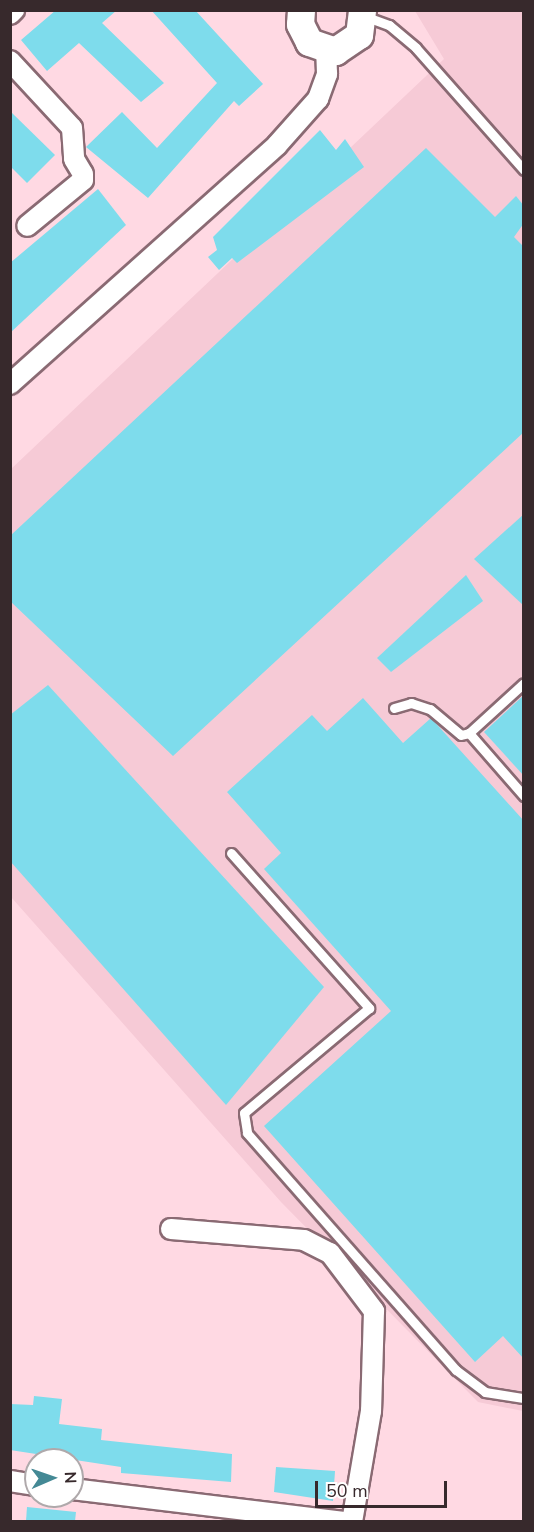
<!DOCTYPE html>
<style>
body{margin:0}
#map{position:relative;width:534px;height:1532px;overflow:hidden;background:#ffd9e3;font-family:"Nunito Sans",sans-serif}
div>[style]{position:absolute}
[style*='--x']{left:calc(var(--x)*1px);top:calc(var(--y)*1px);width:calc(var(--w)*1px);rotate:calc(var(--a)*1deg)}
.built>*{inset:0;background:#f6cad6}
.building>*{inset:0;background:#7edcec}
.roads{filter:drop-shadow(2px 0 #8a6a73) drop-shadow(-2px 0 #8a6a73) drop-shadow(0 2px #8a6a73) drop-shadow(0 -2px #8a6a73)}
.service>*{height:9px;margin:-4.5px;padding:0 4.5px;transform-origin:4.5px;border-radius:4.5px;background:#fff}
.minor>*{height:20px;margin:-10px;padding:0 10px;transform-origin:10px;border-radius:10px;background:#fff}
.secondary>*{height:27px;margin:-13.5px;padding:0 13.5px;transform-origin:13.5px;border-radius:13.5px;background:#fff}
span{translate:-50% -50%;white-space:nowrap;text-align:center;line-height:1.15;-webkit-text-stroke:6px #fff;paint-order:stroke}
.frame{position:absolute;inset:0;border:12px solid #37292c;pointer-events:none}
.north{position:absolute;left:24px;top:1448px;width:60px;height:60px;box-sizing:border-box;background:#fff;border:2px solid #afa9ab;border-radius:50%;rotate:88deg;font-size:16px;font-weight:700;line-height:24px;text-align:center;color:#37292c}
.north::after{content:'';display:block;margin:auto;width:21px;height:27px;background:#448995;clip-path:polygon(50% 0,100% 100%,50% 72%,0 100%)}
.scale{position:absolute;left:315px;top:1481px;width:132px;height:27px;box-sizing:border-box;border:3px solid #37292c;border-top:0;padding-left:8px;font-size:18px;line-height:21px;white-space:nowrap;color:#37292c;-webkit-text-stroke:4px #fff;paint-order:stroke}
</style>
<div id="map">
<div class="built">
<div style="clip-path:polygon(415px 11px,523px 11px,523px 1411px,478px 1402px,281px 1202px,11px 897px,10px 470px,444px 59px)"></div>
</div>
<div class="building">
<div style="clip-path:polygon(56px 10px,117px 10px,102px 23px,164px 83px,141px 102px,79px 43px,47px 71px,21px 40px)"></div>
<div style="clip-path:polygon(151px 10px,195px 10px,263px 84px,239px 106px,234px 101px,148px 198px,86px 147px,122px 112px,157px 148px,217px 83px)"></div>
<div style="clip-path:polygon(10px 111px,55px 155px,27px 183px,10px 166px)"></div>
<div style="clip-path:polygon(320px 130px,336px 150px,345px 139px,364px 167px,237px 263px,232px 258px,219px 270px,208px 257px,217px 250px,213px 237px)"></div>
<div style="clip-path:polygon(426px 148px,495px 217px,516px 196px,524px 206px,524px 223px,514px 237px,524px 247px,524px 432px,173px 756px,10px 601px,10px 536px)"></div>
<div style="clip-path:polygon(98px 189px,126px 225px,10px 333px,10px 263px)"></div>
<div style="clip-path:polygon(524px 514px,524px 606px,474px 559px)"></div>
<div style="clip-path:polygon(466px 575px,483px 601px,391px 672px,377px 658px)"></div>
<div style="clip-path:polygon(48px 685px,324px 987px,226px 1105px,10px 861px,10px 715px)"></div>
<div style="clip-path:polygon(524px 695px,524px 776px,484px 732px)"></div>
<div style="clip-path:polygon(363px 698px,403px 743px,431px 718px,524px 821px,524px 1359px,503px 1336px,475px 1362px,264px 1126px,391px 1011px,264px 869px,281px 853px,227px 792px,312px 715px,327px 731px)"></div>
<div style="clip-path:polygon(34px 1396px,62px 1399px,59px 1424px,102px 1429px,101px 1440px,232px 1454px,231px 1482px,121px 1473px,121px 1467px,10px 1450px,10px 1404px,33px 1405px)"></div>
<div style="clip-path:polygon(276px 1467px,335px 1471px,333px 1501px,274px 1492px)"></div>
<div style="clip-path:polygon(27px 1507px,76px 1512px,75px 1521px,26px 1521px)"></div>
</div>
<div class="roads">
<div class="service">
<div style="--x:364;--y:16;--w:27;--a:20"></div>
<div style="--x:389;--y:25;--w:35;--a:40"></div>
<div style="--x:416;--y:48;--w:163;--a:48.5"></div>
<div style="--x:394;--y:708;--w:18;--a:-16"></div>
<div style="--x:411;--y:703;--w:20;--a:18"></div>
<div style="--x:430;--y:709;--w:40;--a:40"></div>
<div style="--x:461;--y:735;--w:8;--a:-14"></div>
<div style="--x:469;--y:733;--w:84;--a:48.9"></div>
<div style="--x:469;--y:733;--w:74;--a:-42.3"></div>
<div style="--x:231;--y:853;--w:208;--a:48.3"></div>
<div style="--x:369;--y:1008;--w:163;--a:140"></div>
<div style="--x:244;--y:1113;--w:20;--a:81"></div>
<div style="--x:247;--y:1133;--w:316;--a:48.6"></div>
<div style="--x:456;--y:1370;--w:36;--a:37"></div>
<div style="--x:485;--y:1392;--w:39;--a:9"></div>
</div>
<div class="minor">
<div style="--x:10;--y:14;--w:6;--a:-45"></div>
<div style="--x:10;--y:61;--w:91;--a:47.2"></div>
<div style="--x:72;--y:128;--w:31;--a:86"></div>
<div style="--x:74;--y:159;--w:17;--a:59"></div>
<div style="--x:83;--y:174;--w:6;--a:90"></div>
<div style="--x:83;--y:180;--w:72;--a:140.6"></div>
<div style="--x:10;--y:384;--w:358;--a:-41.8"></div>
<div style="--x:277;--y:145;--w:62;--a:-48.3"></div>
<div style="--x:318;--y:99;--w:27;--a:-70"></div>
<div style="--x:327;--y:74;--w:23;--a:-92"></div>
<div style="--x:171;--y:1229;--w:133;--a:4.7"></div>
<div style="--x:304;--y:1240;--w:29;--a:27"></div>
<div style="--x:330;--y:1253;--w:73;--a:52.8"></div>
<div style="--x:374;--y:1311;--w:100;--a:91.7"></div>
<div style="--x:371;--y:1411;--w:113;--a:99.7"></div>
<div style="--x:10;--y:1481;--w:26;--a:9"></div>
<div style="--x:72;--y:1489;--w:276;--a:6.9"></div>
</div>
<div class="secondary">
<div style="--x:301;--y:10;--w:14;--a:94"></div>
<div style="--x:300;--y:24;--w:20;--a:63"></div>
<div style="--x:309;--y:42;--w:28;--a:19"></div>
<div style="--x:335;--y:51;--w:29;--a:-34"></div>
<div style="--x:359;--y:35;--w:25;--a:-83"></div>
</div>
</div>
<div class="frame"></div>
<div class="north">N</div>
<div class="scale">50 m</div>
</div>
